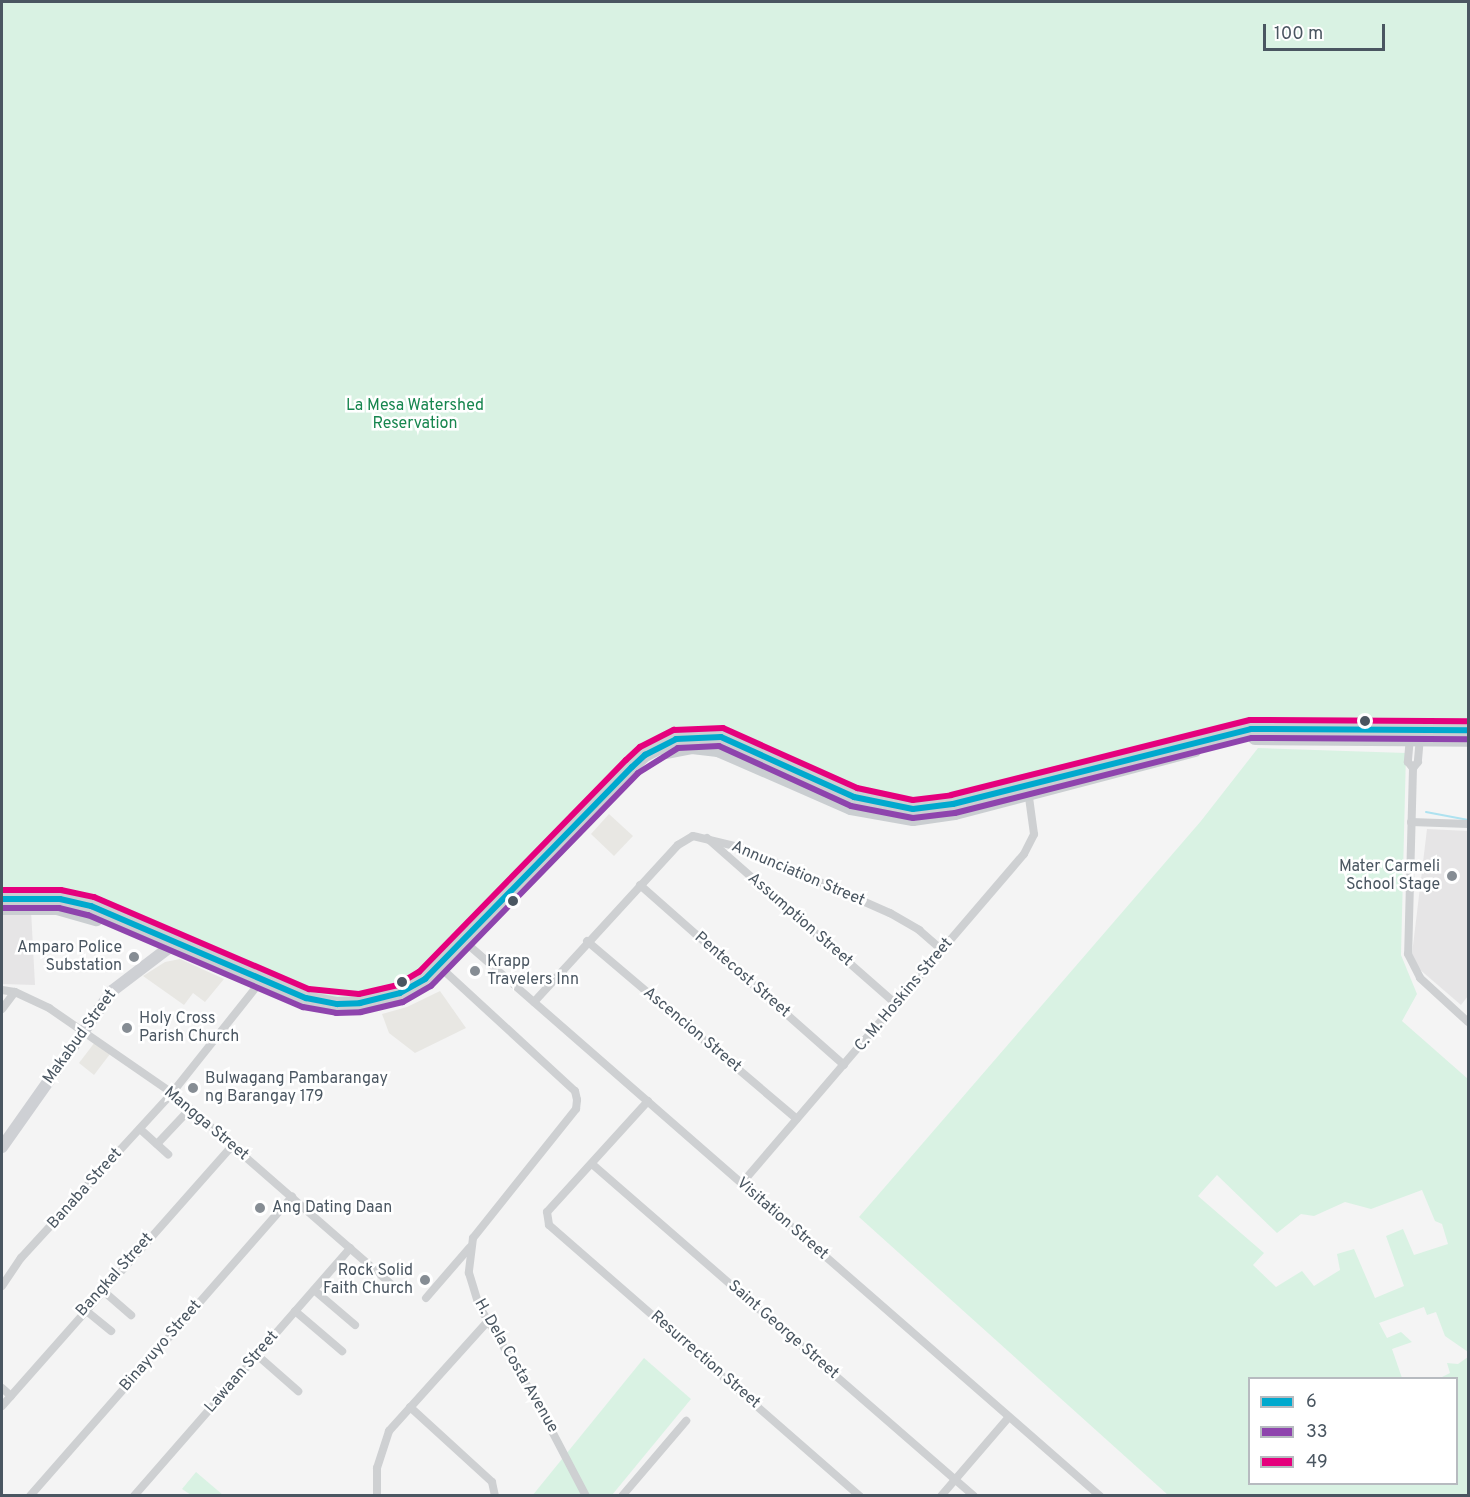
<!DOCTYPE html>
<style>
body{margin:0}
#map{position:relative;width:1470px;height:1497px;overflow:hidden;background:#f4f4f4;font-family:Overpass,sans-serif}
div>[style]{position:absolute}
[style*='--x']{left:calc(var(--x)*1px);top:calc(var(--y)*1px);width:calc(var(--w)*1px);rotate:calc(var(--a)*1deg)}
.commercial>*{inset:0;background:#e8e7e3}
.education>*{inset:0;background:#e6e5e6}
.green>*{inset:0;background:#d9f2e3}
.stream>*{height:2px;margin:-1px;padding:0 1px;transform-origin:1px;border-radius:1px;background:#aee2f0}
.street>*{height:8px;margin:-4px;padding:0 4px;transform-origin:4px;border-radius:4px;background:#ced0d2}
.secondary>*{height:12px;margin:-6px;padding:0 6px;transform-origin:6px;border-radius:6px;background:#ced0d4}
.primary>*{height:14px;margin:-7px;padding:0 7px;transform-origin:7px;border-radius:7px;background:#caced1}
.bus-1>*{height:6px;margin:-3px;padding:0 3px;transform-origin:3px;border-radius:3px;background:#00a9ce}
.bus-2>*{height:6px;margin:-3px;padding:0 3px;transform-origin:3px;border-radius:3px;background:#8e44ad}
.bus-3>*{height:6px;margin:-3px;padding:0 3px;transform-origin:3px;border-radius:3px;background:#e5007d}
.dots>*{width:16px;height:16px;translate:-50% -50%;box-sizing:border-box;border:3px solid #fff;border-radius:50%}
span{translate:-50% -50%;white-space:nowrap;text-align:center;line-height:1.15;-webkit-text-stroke:5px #fff;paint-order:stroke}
.park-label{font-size:16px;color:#17864f}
.poi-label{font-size:16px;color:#4a5661}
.right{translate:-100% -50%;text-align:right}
.left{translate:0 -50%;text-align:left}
.street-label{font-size:16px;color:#4a5661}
.frame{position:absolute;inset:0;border:3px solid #4a5661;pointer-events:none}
.legend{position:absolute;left:1248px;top:1377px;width:210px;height:108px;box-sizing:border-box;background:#fff;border:2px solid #b7bbc0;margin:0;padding:8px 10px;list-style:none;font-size:18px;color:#4a5661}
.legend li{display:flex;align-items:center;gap:12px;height:30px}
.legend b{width:30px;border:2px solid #b7bbc0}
.scale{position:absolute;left:1263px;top:24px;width:122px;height:27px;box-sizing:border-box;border:3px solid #4a5661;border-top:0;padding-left:8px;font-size:18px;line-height:21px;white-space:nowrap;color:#4a5661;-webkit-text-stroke:4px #fff;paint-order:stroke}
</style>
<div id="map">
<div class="commercial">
<div style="clip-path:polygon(609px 814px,633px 836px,614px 856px,591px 834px)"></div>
<div style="clip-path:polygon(180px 959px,224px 979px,205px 1002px,193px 993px,184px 1005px,143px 976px,165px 962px)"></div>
<div style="clip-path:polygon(440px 991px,466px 1028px,415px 1053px,389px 1033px,382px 1014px,407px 1007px)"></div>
<div style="clip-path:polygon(95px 1042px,110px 1054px,94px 1075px,79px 1063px)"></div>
</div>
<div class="education">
<div style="clip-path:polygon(1427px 829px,1468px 831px,1468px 996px,1461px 1005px,1418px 968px,1412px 954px)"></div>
<div style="clip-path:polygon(31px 910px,35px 985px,2px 984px,2px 912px)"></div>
</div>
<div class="green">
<div style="clip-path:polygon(2px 2px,1468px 2px,1468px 730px,1277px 727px,953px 804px,896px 808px,708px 739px,647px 758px,442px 969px,352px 1008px,89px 911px,2px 904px)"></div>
<div style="clip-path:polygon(evenodd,1258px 748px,1406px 753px,1401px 955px,1417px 994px,1402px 1021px,1468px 1079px,1468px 1352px,1445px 1336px,1436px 1312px,1427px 1315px,1424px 1307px,1379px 1323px,1387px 1338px,1401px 1332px,1412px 1342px,1392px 1349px,1402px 1378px,1250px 1378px,1250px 1484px,1456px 1484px,1456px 1378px,1440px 1378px,1450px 1373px,1447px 1363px,1458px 1364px,1468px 1357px,1468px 1495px,1168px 1495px,859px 1217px,1201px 821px,1258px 748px,1217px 1175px,1277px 1233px,1301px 1214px,1314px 1216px,1345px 1202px,1371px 1209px,1422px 1190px,1435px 1221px,1442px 1224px,1448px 1244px,1414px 1255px,1403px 1229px,1386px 1236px,1404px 1286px,1375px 1298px,1354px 1249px,1337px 1254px,1340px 1270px,1314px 1286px,1302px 1271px,1276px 1287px,1253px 1265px,1264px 1253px,1198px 1196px,1217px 1175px)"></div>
<div style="clip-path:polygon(644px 1358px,691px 1399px,612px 1495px,532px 1496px)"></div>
<div style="clip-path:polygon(196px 1472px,223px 1495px,191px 1495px,182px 1489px)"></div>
</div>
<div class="stream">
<div style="--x:1426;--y:812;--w:43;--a:10.8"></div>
</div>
<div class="street">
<div style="--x:1410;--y:737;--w:25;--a:95"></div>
<div style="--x:1408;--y:762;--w:8;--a:50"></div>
<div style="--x:1420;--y:737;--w:25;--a:95"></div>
<div style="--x:1418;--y:762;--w:8;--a:130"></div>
<div style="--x:1413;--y:768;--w:186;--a:91.5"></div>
<div style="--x:1408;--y:954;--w:27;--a:63"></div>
<div style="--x:1420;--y:978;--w:65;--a:42.5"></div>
<div style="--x:1411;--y:822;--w:57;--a:2"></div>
<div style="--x:707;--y:838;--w:252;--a:41.3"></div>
<div style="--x:640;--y:885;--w:272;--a:41.4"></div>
<div style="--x:587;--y:941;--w:275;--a:40.3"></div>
<div style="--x:465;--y:942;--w:843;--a:41.1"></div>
<div style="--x:440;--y:967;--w:183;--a:42.6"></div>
<div style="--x:575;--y:1091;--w:9;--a:77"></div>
<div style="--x:577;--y:1100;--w:9;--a:96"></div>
<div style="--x:576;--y:1109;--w:165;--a:128.6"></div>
<div style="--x:473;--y:1238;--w:35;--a:97"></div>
<div style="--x:469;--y:1273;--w:34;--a:73"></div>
<div style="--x:479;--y:1306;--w:106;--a:58.9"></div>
<div style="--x:534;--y:1397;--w:112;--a:62.3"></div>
<div style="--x:2;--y:990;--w:13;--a:9"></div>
<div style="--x:15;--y:992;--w:38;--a:25"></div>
<div style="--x:49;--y:1008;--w:150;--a:34.6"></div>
<div style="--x:172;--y:1093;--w:292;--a:41.1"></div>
<div style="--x:534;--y:1002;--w:213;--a:-47.5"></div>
<div style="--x:678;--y:845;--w:17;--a:-31"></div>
<div style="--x:693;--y:836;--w:51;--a:13.5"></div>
<div style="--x:743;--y:848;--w:161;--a:23.9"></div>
<div style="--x:890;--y:913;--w:34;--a:30"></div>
<div style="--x:919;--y:930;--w:30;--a:41"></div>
<div style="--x:2;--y:1009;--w:21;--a:-53"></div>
<div style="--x:648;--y:1101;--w:150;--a:132.3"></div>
<div style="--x:547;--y:1212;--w:13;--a:81"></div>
<div style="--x:549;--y:1225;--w:413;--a:41.1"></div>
<div style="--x:140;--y:1129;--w:38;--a:42"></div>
<div style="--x:157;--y:1144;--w:48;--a:-46.7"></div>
<div style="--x:592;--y:1164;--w:506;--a:40.99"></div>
<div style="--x:742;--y:1183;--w:433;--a:-49.4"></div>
<div style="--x:1024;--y:854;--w:22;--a:-63"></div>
<div style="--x:1034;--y:834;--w:44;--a:-97.8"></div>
<div style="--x:2;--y:1286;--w:34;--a:-56"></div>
<div style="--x:21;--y:1258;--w:224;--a:-47.5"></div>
<div style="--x:172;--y:1093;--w:144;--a:-51.5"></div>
<div style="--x:101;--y:1289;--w:40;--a:41"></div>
<div style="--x:314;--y:1290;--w:54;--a:40.5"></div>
<div style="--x:426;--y:1298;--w:67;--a:-49.2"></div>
<div style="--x:84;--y:1309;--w:35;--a:39"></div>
<div style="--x:295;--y:1311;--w:62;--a:40.4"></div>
<div style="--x:257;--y:1355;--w:55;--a:41.3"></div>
<div style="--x:2;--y:1388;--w:12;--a:42"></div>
<div style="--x:2;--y:1406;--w:347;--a:-48.5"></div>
<div style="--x:410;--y:1407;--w:111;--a:42.4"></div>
<div style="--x:492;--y:1482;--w:14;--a:78"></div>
<div style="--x:30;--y:1496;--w:398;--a:-48.8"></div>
<div style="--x:134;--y:1496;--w:329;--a:-48.9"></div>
<div style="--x:377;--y:1496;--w:28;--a:-90"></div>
<div style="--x:377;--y:1468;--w:39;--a:-72"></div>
<div style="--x:389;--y:1431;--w:147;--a:-48"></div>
<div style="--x:622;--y:1496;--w:99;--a:-49.5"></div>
<div style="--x:941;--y:1496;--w:104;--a:-49.3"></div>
</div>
<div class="secondary">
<div style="--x:2;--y:1147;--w:191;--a:-54.8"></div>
<div style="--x:112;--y:991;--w:79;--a:-37.3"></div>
</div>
<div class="primary">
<div style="--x:1255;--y:738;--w:213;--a:0.5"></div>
<div style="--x:667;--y:752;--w:25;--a:-11"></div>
<div style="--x:692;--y:747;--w:26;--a:7"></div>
<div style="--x:718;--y:750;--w:145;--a:23.6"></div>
<div style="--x:851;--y:808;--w:63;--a:10.1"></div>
<div style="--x:913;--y:819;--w:42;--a:-8.1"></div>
<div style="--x:955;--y:813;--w:248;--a:-14.7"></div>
<div style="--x:2;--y:899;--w:58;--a:0"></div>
<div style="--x:60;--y:899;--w:32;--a:13"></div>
<div style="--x:91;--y:906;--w:234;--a:23.2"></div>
<div style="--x:306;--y:998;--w:32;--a:11"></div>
<div style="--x:337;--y:1004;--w:23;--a:-2"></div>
<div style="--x:360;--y:1003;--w:41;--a:-14"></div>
<div style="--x:400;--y:993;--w:29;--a:-29"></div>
<div style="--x:425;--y:979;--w:296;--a:-45.7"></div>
<div style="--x:632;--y:767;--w:18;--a:-43"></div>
<div style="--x:645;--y:755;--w:35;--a:-27"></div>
<div style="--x:676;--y:739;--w:45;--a:-2.5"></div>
<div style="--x:721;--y:737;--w:146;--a:24.3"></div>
<div style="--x:854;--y:797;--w:60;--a:11.5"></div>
<div style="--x:913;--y:809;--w:40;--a:-7.1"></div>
<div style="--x:953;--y:804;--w:307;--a:-14.1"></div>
<div style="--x:1251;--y:729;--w:217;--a:0.3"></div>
<div style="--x:2;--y:908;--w:55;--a:0"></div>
<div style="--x:57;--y:908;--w:41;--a:15.8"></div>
</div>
<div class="bus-1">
<div style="--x:2;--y:899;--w:58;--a:0"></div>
<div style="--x:60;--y:899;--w:32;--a:13"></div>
<div style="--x:91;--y:906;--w:234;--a:23.2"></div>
<div style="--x:306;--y:998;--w:32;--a:11"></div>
<div style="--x:337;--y:1004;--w:23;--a:-2"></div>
<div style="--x:360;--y:1003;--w:41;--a:-14"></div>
<div style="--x:400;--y:993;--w:29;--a:-29"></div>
<div style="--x:425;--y:979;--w:296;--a:-45.7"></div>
<div style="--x:632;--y:767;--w:18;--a:-43"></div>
<div style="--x:645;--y:755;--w:35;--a:-27"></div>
<div style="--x:676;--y:739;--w:45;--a:-2.5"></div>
<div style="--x:721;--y:737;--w:146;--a:24.3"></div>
<div style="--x:854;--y:797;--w:60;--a:11.5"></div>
<div style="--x:913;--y:809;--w:40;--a:-7.1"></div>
<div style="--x:953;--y:804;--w:307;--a:-14.1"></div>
<div style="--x:1251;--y:729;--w:217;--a:0.3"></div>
</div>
<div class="bus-2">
<div style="--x:2;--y:908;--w:57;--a:0"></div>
<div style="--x:59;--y:908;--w:30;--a:14"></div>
<div style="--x:88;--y:915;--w:234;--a:23.2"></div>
<div style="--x:303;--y:1007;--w:34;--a:10"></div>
<div style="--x:336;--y:1013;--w:25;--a:-2"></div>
<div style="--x:361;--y:1012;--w:43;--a:-13.4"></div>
<div style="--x:403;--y:1002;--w:32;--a:-30"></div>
<div style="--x:431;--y:986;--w:297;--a:-45.8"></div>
<div style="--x:638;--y:773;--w:47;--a:-32"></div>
<div style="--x:678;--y:748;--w:41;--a:-2.8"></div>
<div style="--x:719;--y:746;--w:145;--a:24.4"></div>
<div style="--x:851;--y:806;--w:63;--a:11"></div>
<div style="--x:913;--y:818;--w:42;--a:-6.8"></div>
<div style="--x:955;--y:813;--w:306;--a:-14.2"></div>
<div style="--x:1252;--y:738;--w:216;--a:0.3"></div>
</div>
<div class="bus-3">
<div style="--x:2;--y:890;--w:59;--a:0"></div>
<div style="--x:61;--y:890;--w:34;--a:12"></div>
<div style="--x:94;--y:897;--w:234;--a:23.2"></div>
<div style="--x:309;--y:989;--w:50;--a:5.7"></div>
<div style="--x:359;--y:994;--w:39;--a:-13"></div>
<div style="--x:397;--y:985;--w:26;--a:-31"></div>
<div style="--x:419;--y:972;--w:296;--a:-45.7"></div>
<div style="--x:626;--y:760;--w:19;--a:-43"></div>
<div style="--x:640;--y:747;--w:38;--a:-27"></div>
<div style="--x:674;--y:730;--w:49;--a:-2.3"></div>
<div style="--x:723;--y:728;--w:147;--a:24.1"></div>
<div style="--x:857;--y:788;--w:57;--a:12.1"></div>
<div style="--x:913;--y:800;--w:38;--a:-7"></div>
<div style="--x:951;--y:795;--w:308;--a:-14.1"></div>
<div style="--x:1250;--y:720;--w:218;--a:0.3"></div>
</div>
<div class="dots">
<div style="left:1365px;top:721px;background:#4a5661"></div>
<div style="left:1452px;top:876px;background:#868d94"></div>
<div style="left:513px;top:901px;background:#4a5661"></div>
<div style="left:134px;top:957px;background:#868d94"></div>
<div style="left:475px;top:971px;background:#868d94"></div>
<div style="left:402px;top:982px;background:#4a5661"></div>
<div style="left:127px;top:1028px;background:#868d94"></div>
<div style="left:193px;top:1088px;background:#868d94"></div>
<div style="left:260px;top:1208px;background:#868d94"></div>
<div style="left:425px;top:1280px;background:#868d94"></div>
</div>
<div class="park-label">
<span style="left:415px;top:415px">La Mesa Watershed<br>Reservation</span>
</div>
<div class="poi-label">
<span class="right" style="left:1440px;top:876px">Mater Carmeli<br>School Stage</span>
<span class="right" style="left:122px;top:957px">Amparo Police<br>Substation</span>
<span class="left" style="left:487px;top:971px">Krapp<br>Travelers Inn</span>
<span class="left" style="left:139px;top:1028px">Holy Cross<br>Parish Church</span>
<span class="left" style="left:205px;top:1088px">Bulwagang Pambarangay<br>ng Barangay 179</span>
<span class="left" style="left:272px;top:1208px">Ang Dating Daan</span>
<span class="right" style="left:413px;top:1280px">Rock Solid<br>Faith Church</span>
</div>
<div class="street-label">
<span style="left:798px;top:874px;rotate:23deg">Annunciation Street</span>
<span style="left:800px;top:920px;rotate:41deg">Assumption Street</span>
<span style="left:742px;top:975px;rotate:41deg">Pentecost Street</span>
<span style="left:904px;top:995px;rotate:-50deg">C. M. Hoskins Street</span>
<span style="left:692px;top:1030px;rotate:40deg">Ascencion Street</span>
<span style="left:80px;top:1037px;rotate:-54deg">Makabud Street</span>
<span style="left:206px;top:1124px;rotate:40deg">Mangga Street</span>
<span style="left:85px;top:1189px;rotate:-48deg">Banaba Street</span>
<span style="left:782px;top:1219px;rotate:41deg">Visitation Street</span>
<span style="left:115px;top:1275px;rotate:-48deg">Bangkal Street</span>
<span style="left:783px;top:1330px;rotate:41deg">Saint George Street</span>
<span style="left:161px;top:1346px;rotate:-49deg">Binayuyo Street</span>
<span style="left:705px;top:1360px;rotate:41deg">Resurrection Street</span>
<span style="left:516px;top:1366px;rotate:60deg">H. Dela Costa Avenue</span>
<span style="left:242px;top:1372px;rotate:-49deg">Lawaan Street</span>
</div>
<div class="frame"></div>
<ul class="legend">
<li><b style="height:8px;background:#00a9ce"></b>6</li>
<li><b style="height:8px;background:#8e44ad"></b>33</li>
<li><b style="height:8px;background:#e5007d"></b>49</li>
</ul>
<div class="scale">100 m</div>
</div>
